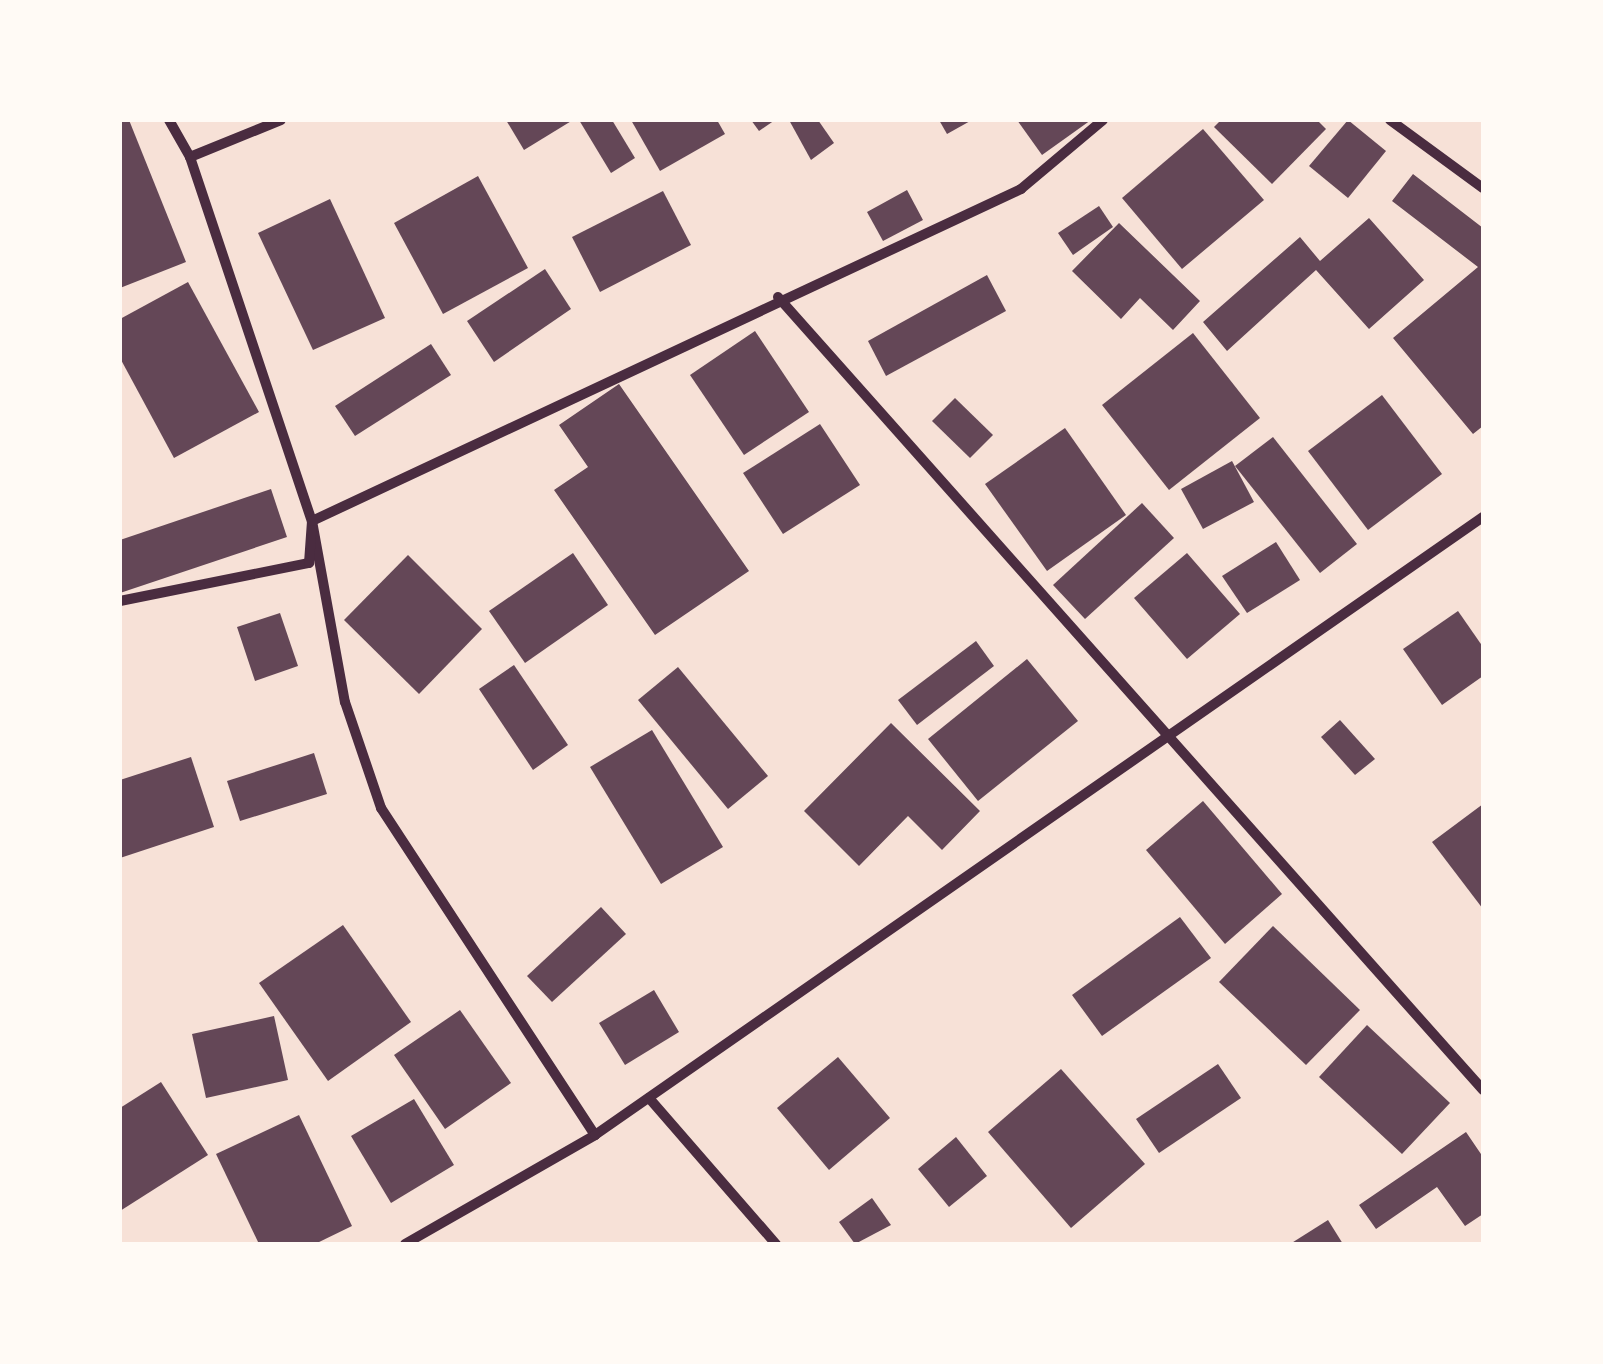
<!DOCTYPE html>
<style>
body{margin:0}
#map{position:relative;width:1603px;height:1364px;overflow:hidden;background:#f7e1d7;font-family:Poppins,sans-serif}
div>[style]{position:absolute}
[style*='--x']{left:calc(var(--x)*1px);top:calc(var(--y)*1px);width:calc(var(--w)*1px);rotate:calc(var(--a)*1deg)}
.building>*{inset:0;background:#644757}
.minor>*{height:10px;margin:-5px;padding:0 5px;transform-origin:5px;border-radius:5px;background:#4a2c40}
span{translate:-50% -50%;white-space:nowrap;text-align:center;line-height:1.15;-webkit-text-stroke:10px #fffaf5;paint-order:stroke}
.frame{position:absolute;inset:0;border:122px solid #fffaf5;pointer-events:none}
</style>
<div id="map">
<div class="building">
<div style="clip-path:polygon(120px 120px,129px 120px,186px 262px,120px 288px)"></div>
<div style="clip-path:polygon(506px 120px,573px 120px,524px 150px)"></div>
<div style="clip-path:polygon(579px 120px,612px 120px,635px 158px,611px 173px)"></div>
<div style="clip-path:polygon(631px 120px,717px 120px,725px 134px,660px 171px)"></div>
<div style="clip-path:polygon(751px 120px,775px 120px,759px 131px)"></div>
<div style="clip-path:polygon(789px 120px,818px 120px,834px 143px,811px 160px)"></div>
<div style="clip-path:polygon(939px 120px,972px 120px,947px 134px)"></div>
<div style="clip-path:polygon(1017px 120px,1091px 120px,1042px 155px)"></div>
<div style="clip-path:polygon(1221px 120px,1317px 120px,1326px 129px,1272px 184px,1214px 127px)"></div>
<div style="clip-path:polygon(1348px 120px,1386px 151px,1348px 198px,1309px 166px)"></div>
<div style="clip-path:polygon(1203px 129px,1264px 200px,1182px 269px,1122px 198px)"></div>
<div style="clip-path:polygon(1413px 174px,1483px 228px,1483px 426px,1473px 434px,1393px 338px,1478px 267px,1392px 201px)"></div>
<div style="clip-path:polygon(478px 176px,528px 268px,443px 314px,394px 223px)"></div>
<div style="clip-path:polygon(907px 190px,923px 220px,883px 241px,867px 212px)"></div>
<div style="clip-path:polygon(663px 191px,691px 245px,600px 292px,572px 237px)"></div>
<div style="clip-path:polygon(330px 199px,385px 318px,313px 350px,258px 233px)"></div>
<div style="clip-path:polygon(1099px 206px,1113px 227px,1073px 255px,1058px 233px)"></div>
<div style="clip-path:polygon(1369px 218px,1424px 280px,1369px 329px,1316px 270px,1227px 351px,1203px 322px,1300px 237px,1320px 261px)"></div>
<div style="clip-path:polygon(1119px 223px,1200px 301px,1173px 330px,1140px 298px,1121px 319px,1072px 271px)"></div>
<div style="clip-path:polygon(545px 269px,571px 309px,494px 362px,467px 321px)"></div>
<div style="clip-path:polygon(987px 275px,1006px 311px,886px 376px,868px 341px)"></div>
<div style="clip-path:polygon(188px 282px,259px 412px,174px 458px,120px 358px,120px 319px)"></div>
<div style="clip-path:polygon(755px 331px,809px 412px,744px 455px,690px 375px)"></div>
<div style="clip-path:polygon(1193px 333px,1260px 418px,1169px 490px,1102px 405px)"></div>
<div style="clip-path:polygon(431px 344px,451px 375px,355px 436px,335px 406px)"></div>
<div style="clip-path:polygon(619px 384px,749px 571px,655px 635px,554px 490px,588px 467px,559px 425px)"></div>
<div style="clip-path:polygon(1382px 395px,1442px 474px,1368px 530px,1308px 451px)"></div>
<div style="clip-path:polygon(955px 398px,993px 435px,970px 458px,932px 421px)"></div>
<div style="clip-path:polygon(820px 424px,860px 485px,783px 534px,743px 473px)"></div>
<div style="clip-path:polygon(1065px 428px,1126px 515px,1047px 571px,985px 484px)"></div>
<div style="clip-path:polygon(1273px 437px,1357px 544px,1320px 573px,1235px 466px)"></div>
<div style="clip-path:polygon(1232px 461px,1254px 502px,1203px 529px,1181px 489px)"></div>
<div style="clip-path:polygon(271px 489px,287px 537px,120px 593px,120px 540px)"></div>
<div style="clip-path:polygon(1142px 503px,1174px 538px,1085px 619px,1053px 585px)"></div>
<div style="clip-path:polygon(1276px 542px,1300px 580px,1247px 613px,1222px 576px)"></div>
<div style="clip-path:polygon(573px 553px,608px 605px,525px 663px,489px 611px)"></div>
<div style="clip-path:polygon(1187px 553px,1240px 614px,1187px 659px,1134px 598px)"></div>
<div style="clip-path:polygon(408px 555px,482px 629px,419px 694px,344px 620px)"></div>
<div style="clip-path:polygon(1458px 611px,1483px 647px,1483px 676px,1442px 705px,1403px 649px)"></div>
<div style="clip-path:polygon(280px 613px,298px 666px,255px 681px,237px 627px)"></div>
<div style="clip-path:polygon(976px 641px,994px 666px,917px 725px,898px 700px)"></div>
<div style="clip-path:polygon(1027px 659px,1078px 721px,978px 801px,928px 739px)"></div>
<div style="clip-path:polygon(514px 665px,568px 745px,533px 770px,479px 689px)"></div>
<div style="clip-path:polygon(678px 667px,768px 776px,728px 809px,638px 700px)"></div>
<div style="clip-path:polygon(1340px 720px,1375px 759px,1355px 775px,1321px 737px)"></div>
<div style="clip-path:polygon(891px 723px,980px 811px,942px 850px,908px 816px,859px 866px,804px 811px)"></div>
<div style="clip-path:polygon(652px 730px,723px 847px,661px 884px,590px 767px)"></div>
<div style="clip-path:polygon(314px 753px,327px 794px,240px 821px,227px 781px)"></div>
<div style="clip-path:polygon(191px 757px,214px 827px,120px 858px,120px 780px)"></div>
<div style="clip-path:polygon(1203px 801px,1282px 894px,1225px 944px,1146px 850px)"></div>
<div style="clip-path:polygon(1483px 804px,1483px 909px,1432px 842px)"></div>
<div style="clip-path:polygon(601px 907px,626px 934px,552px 1002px,527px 976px)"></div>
<div style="clip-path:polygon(1180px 917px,1211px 958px,1102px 1036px,1072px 995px)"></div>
<div style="clip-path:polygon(343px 925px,411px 1022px,328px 1081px,259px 983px)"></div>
<div style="clip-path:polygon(1273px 926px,1360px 1010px,1306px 1065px,1219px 982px)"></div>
<div style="clip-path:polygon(654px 990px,679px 1032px,625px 1065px,599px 1023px)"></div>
<div style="clip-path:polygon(460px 1010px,511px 1083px,445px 1129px,394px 1055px)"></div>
<div style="clip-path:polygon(274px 1016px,288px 1080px,206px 1098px,192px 1034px)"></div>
<div style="clip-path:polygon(1367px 1025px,1450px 1103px,1402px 1154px,1319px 1077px)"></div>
<div style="clip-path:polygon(838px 1057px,890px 1118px,829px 1170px,777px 1108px)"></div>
<div style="clip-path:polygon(1218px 1064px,1241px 1098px,1159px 1153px,1136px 1119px)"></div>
<div style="clip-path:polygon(1061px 1069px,1145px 1164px,1071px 1228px,988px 1132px)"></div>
<div style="clip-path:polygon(161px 1082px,208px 1155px,120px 1211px,120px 1108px)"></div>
<div style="clip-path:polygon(414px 1099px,454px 1165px,391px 1203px,351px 1136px)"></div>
<div style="clip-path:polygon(299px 1115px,352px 1226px,315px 1244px,259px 1244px,216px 1154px)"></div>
<div style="clip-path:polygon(1466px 1132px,1483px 1157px,1483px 1214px,1465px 1226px,1437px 1187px,1376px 1229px,1359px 1205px)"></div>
<div style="clip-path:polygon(956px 1137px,987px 1176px,949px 1207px,918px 1169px)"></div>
<div style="clip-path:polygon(872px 1198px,891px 1225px,855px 1244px,839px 1222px)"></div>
<div style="clip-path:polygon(1328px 1220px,1343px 1244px,1290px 1244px)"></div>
</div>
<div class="minor">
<div style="--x:169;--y:120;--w:43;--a:60.4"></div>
<div style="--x:190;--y:157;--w:384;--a:71.5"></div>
<div style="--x:312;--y:521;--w:184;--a:79.7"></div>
<div style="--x:345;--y:702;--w:112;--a:71.2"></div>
<div style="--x:381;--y:808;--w:391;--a:56.8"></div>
<div style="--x:1390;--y:120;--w:115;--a:36.2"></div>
<div style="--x:190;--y:157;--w:98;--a:-22.1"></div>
<div style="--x:778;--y:297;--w:1061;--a:48.36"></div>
<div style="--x:120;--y:601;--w:193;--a:-11.4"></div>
<div style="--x:309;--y:563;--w:42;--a:-85.9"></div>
<div style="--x:312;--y:521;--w:783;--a:-25.09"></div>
<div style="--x:1021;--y:189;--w:107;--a:-40.1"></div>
<div style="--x:649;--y:1098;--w:194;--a:49"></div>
<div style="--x:405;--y:1244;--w:219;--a:-29.8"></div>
<div style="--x:595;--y:1135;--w:1082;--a:-34.84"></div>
</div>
<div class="frame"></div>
</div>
